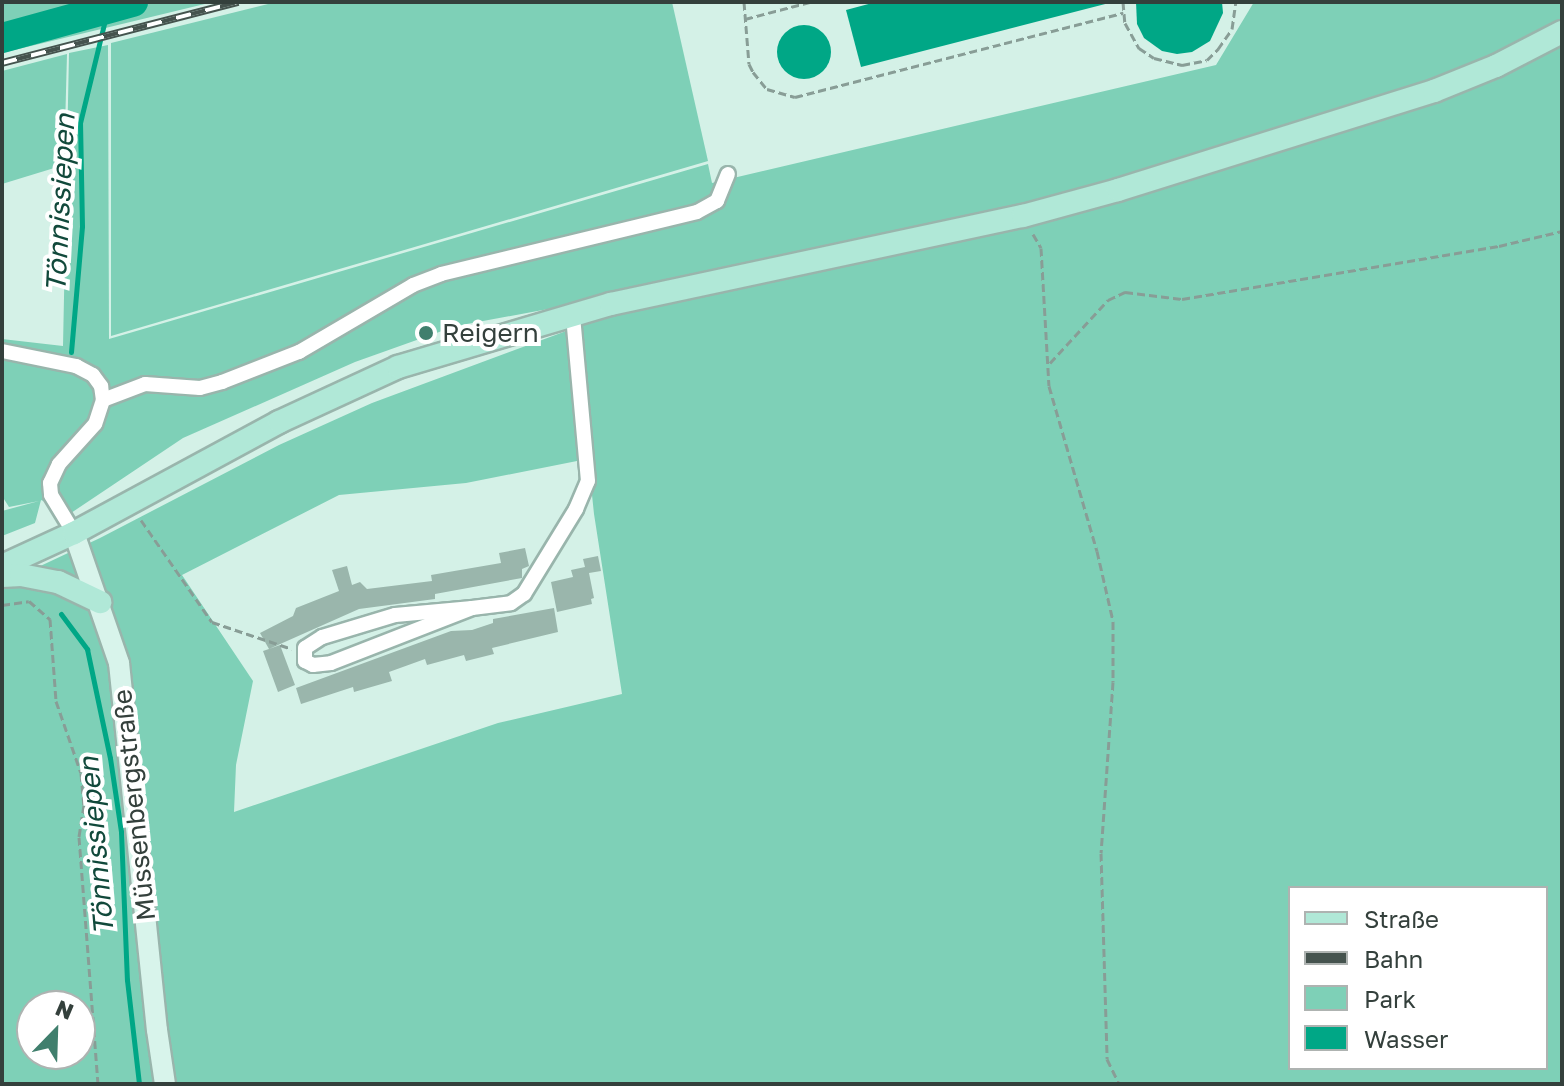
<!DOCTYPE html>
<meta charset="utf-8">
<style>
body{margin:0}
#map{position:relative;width:1564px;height:1086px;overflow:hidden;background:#d4f1e7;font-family:"Golos Text",sans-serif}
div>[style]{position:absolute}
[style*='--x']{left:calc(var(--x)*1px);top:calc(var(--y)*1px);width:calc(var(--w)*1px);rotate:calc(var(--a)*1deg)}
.green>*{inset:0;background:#7ed0b7}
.water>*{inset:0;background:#00a786}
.round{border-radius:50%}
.stream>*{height:5px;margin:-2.5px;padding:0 2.5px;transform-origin:2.5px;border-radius:2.5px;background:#00a786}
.river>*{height:30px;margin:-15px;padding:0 15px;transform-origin:15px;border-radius:15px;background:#00a786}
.building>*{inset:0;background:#9ab6ac}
.path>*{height:3px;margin-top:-1.5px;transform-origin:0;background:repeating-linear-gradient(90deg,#889d96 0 8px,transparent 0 12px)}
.roads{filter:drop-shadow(2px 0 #99b5ac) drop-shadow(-2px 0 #99b5ac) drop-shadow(0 2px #99b5ac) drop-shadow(0 -2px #99b5ac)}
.minor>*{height:14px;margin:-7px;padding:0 7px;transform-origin:7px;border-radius:7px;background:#fff}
.secondary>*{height:20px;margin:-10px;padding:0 10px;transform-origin:10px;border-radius:10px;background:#d8f4eb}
.primary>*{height:22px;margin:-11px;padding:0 11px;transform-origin:11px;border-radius:11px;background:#b0e8d7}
.rail>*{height:8px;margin-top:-4px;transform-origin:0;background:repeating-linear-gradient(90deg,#fff 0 15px,#45534e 0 30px);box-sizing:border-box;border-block:2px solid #45534e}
.dots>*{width:22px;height:22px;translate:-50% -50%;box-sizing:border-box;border:4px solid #fff;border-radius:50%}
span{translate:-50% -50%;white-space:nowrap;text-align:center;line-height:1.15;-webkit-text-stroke:8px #fff;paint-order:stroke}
.poi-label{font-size:26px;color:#34403c}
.left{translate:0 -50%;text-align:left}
.street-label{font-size:26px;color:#34403c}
.water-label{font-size:28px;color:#11493b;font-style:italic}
.frame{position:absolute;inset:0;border:4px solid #34403c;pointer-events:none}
.legend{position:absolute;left:1288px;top:886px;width:260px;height:184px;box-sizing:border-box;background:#fff;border:2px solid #aeb3b1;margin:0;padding:10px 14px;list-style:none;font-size:24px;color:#34403c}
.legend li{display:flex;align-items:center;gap:16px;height:40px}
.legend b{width:40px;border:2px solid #aeb3b1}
.north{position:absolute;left:16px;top:990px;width:80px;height:80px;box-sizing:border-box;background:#fff;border:2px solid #aeb3b1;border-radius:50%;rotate:23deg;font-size:22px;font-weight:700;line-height:32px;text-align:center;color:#34403c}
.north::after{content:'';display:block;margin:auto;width:28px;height:36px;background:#407f6d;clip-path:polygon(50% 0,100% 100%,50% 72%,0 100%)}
</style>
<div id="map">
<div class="green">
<div style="clip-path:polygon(2px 2px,213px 2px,2px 53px)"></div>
<div style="clip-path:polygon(276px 2px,672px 2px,708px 161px,111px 336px,111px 43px)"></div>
<div style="clip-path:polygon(evenodd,1254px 2px,1562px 2px,1562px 1084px,2px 1084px,2px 584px,100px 538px,279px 445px,372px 403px,569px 330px,582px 460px,466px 483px,339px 495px,182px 575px,253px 681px,236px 765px,234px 812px,498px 723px,622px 694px,594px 514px,574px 323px,575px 304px,456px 326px,355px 362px,183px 438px,71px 513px,41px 500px,35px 523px,2px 536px,2px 511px,39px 501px,9px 507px,2px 496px,2px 339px,63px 346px,69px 53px,108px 45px,109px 339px,708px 164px,712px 183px,1216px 65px,1254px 2px,1290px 888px,1546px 888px,1546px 1068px,1290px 1068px,1290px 888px,1254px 2px,32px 1006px,80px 1006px,80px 1054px,32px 1054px,32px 1006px)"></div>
<div style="clip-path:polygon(67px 54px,64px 165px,2px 184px,2px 71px)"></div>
</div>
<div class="water">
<div style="clip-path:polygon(876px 2px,1113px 2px,861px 67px,846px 10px)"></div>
<div style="clip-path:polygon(1136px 2px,1222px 2px,1223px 13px,1210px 41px,1192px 52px,1177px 54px,1162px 51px,1144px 38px,1137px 24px)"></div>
<div class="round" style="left:777px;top:25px;width:54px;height:54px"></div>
</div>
<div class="stream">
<div style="--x:71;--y:352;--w:126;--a:-85"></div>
<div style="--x:82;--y:226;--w:103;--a:-91.1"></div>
<div style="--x:80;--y:123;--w:115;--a:-76.4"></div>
<div style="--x:61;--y:614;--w:44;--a:53.4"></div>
<div style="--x:87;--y:649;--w:111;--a:78.1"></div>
<div style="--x:110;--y:758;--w:75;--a:81.5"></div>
<div style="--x:121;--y:832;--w:148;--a:87.7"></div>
<div style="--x:127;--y:980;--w:105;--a:83.4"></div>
</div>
<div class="river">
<div style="--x:2;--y:38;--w:136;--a:-15.4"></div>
</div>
<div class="building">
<div style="clip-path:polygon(525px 548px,529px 566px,522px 569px,522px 578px,435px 594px,435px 599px,359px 609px,269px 649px,280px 645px,295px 685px,278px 692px,263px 651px,269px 649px,260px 633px,293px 616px,296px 608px,339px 591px,332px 570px,347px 566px,352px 585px,360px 582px,367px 589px,432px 581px,431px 575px,501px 563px,499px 553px)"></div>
<div style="clip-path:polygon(598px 556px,601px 571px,589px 573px,594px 598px,591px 599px,592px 604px,557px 612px,551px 582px,573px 577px,571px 570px,585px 567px,583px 559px)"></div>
<div style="clip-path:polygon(554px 608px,558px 632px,492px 648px,494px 654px,466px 661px,464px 655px,427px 665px,425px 659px,389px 672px,392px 681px,354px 692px,353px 687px,301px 704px,296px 688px,451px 631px,472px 630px,493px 623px,493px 619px)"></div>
</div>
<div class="path">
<div style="--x:744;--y:2;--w:62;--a:85.4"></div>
<div style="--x:749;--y:64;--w:9;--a:63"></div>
<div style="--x:753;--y:72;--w:22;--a:51"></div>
<div style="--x:767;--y:89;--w:29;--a:16"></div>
<div style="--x:795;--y:97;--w:339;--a:-14.4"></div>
<div style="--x:1123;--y:2;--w:21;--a:85"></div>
<div style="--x:1125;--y:23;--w:29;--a:61"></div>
<div style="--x:1139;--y:48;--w:18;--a:34"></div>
<div style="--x:1154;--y:58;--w:29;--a:14"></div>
<div style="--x:1182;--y:65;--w:25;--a:-11"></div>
<div style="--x:1207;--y:60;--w:16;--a:-45"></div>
<div style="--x:1218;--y:49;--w:24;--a:-55"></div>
<div style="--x:1232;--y:29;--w:27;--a:-82"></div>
<div style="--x:745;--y:19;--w:67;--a:-14.7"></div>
<div style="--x:1033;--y:234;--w:16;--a:60"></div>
<div style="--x:1041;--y:248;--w:138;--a:86.7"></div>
<div style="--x:1049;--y:386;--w:172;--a:73.8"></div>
<div style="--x:1097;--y:551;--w:72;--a:77.1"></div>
<div style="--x:1113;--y:621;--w:61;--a:90"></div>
<div style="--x:1113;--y:682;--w:171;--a:94"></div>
<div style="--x:1101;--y:853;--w:206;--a:88.3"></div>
<div style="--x:1107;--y:1059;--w:28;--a:64"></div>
<div style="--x:1050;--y:363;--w:86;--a:-47.4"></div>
<div style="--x:1108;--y:300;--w:19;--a:-25"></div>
<div style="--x:1125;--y:292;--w:57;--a:7"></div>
<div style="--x:1182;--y:299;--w:321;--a:-9.5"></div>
<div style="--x:1499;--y:246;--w:65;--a:-13.4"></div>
<div style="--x:141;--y:520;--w:124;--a:55.2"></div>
<div style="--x:212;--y:622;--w:84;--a:18.6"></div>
<div style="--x:2;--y:605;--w:27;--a:-8"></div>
<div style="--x:29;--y:601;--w:28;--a:41"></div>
<div style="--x:50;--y:619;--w:82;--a:85.8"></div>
<div style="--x:56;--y:701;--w:76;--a:70.9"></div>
<div style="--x:81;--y:773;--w:32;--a:85"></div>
<div style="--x:84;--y:805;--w:32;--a:99"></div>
<div style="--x:79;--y:837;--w:248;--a:85.6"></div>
</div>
<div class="roads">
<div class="minor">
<div style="--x:2;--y:351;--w:76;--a:11.5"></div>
<div style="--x:76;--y:366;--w:19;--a:28"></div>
<div style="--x:93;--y:375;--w:14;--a:54"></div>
<div style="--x:101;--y:386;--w:14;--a:82"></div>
<div style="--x:103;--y:400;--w:25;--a:108"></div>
<div style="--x:95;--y:424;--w:54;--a:132"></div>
<div style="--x:59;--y:464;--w:21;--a:115"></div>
<div style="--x:50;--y:483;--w:12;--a:85"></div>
<div style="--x:51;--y:495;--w:44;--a:58.8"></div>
<div style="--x:103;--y:400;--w:45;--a:-20.9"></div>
<div style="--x:145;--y:384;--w:55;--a:4.2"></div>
<div style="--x:200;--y:388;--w:23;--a:-15"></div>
<div style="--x:222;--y:382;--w:83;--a:-21.3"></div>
<div style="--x:299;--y:352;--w:132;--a:-30.4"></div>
<div style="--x:413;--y:285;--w:30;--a:-21"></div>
<div style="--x:441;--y:274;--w:263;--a:-13.6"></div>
<div style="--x:697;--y:212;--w:23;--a:-29"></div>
<div style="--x:717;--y:201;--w:29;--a:-68"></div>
<div style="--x:472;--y:608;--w:77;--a:174.8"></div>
<div style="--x:395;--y:615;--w:76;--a:163.2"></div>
<div style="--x:322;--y:637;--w:20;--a:147"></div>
<div style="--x:305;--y:648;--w:13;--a:90"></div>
<div style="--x:305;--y:661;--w:9;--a:27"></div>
<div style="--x:313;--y:665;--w:18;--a:-6"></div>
<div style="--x:331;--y:663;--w:151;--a:-21.3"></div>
<div style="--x:472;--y:608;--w:39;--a:-7"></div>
<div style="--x:511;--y:603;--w:16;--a:-35"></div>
<div style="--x:524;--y:594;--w:100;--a:-58.5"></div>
<div style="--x:576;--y:509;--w:30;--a:-67"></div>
<div style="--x:588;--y:481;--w:166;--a:-95.2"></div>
</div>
<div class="secondary">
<div style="--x:74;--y:533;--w:138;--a:70.9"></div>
<div style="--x:119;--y:663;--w:369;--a:84.1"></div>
<div style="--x:157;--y:1030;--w:55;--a:81.6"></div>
</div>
<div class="primary">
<div style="--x:2;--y:566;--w:79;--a:-24.6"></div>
<div style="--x:74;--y:533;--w:233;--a:-28.4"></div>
<div style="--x:279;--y:422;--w:131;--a:-24.8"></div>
<div style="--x:398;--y:367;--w:222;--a:-16.5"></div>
<div style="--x:611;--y:304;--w:421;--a:-12.1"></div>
<div style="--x:1023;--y:216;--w:98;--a:-15.3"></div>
<div style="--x:1118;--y:190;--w:331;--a:-17.4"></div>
<div style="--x:1434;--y:91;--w:67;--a:-22"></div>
<div style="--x:1496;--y:66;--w:74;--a:-27.3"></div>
<div style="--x:2;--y:576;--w:19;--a:-3"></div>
<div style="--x:21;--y:575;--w:38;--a:11"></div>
<div style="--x:58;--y:582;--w:47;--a:25.5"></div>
</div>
</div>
<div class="rail">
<div style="--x:2;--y:63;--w:244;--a:-14.5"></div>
</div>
<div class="dots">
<div style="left:426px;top:333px;background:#407f6d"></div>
</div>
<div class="poi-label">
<span class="left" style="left:442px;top:333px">Reigern</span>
</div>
<div class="street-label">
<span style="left:134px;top:805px;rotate:-96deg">Müssenbergstraße</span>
</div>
<div class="water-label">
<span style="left:60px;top:203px;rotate:-87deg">Tönnissiepen</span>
<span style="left:96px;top:846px;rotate:-95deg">Tönnissiepen</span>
</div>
<div class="frame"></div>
<ul class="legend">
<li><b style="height:10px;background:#b0e8d7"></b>Straße</li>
<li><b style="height:10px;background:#45534e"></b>Bahn</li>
<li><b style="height:22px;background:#7ed0b7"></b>Park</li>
<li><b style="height:22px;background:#00a786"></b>Wasser</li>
</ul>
<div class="north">N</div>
</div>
